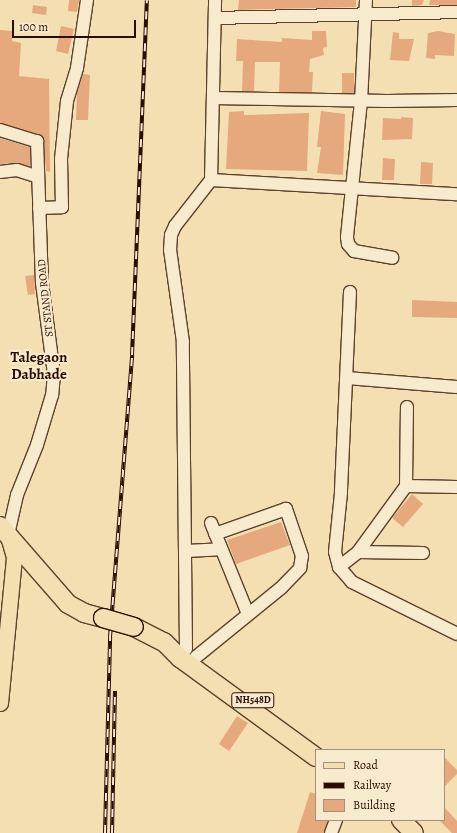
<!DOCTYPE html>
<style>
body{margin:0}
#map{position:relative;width:457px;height:833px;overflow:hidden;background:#f4dfb2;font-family:Alegreya,serif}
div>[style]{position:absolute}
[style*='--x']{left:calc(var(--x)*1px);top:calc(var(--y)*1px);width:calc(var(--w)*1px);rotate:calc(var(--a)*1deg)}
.building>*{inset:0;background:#e6a97e}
.roads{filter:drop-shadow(1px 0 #5c412c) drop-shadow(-1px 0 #5c412c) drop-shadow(0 1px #5c412c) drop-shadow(0 -1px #5c412c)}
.minor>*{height:12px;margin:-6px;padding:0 6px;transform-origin:6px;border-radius:6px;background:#f8eacd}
.major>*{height:15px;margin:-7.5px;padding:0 7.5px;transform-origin:7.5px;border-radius:7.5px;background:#f4dfb2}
.highway>*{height:18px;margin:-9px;padding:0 9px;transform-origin:9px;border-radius:9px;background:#f4dfb2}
.rail>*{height:4px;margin-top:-2px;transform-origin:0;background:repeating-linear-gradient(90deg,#f8eacd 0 8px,#290c00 0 16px);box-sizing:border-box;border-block:1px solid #290c00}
.bridges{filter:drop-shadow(1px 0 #290c00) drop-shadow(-1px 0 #290c00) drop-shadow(0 1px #290c00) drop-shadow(0 -1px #290c00)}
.highway-bridge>*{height:18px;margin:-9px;padding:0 9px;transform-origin:9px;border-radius:9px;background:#f4dfb2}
span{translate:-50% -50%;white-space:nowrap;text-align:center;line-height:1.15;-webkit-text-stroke:4px #f8eacd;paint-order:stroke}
.shield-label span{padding:1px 3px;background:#f8eacd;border:1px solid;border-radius:3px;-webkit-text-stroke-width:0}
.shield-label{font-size:10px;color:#290c00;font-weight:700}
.street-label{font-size:11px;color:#290c00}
.district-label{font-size:15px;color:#290c00;font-weight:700}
.legend{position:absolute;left:315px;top:749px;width:130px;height:72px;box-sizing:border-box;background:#f8eacd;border:1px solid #a5917b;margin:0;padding:5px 7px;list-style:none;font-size:12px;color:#290c00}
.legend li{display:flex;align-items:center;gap:8px;height:20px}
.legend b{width:20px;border:1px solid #a5917b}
.scale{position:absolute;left:12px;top:20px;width:124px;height:18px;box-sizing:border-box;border:2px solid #290c00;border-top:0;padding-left:5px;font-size:12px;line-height:14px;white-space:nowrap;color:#290c00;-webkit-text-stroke:3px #f8eacd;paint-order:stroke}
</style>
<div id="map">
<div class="building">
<div style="clip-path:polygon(69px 0,79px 0,77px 12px,68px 11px)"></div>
<div style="clip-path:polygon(239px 0,356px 0,356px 7px,238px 10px)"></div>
<div style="clip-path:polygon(412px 0,424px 0,422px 5px,412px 6px)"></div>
<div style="clip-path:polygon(430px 0,457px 0,457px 5px,429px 5px)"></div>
<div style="clip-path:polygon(33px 5px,47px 7px,46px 15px,32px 13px)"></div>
<div style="clip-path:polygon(61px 26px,74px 29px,68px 54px,56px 51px)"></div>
<div style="clip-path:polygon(0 30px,13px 31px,12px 41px,21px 43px,19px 76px,49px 79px,50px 172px,46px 171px,43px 136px,0 123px)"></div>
<div style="clip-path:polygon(312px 31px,326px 31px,327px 47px,323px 48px,324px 55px,310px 59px,309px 72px,313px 72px,312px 92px,279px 92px,280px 62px,255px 62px,254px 91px,242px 91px,243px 61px,236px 61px,237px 39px,282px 42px,282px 38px,312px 40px)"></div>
<div style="clip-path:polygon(438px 31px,455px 34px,454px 56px,435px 55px,435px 59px,426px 58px,428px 33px)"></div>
<div style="clip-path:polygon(393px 32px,399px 33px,399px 39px,414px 39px,409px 61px,390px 60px)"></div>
<div style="clip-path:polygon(342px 73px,354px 73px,354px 93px,342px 93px)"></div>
<div style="clip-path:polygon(83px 74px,90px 75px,88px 120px,76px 120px,77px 93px)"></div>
<div style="clip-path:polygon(244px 111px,244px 115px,309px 113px,307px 171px,226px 169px,229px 112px)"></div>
<div style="clip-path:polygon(321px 111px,345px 114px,343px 175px,317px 173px,321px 147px,317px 147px)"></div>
<div style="clip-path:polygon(401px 117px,413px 118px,412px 139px,382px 140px,383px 118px,401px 119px)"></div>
<div style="clip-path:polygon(0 138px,30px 147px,30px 167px,16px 163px,0 164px)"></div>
<div style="clip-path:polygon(383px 158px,395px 159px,394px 180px,382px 180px)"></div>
<div style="clip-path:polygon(421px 162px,433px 163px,432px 184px,420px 184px)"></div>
<div style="clip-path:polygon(34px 275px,35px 294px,28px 295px,25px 276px)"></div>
<div style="clip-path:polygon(412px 300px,457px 302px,457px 318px,412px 317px)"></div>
<div style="clip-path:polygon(412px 494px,423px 504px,403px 527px,392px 518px)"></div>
<div style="clip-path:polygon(281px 522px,290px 545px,236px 564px,227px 540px)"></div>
<div style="clip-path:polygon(237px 716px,248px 723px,229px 751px,219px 744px)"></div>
<div style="clip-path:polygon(444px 757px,457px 770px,457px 774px,444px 787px)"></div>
<div style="clip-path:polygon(310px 792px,316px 794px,316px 820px,328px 820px,324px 833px,297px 833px)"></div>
<div style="clip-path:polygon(444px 807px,457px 821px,457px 833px,452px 833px,439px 820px,444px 820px)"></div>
</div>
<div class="roads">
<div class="minor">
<div style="--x:366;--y:0;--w:101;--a:92.8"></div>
<div style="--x:361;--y:101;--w:137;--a:95.9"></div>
<div style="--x:347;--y:237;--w:7;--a:82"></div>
<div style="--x:348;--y:244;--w:9;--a:49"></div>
<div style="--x:354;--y:251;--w:39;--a:10"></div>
<div style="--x:215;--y:18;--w:242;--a:-1.4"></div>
<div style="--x:213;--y:98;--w:174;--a:1"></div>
<div style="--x:387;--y:101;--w:70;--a:-0.8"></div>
<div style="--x:0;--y:130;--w:39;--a:17"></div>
<div style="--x:37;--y:141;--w:142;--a:88"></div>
<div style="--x:42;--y:283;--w:92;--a:82.5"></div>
<div style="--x:54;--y:374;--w:21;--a:95"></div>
<div style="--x:52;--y:395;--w:52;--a:106.7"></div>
<div style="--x:37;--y:445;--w:54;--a:111.8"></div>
<div style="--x:17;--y:495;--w:41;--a:102.7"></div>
<div style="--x:0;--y:172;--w:17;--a:-7"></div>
<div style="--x:17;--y:170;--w:22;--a:18"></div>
<div style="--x:211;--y:180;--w:180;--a:-88.7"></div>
<div style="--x:39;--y:208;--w:23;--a:-2"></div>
<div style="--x:62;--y:207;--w:48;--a:-91.2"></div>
<div style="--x:61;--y:159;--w:58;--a:-84.1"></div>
<div style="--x:67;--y:101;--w:34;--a:-73"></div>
<div style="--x:77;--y:68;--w:69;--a:-81.6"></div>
<div style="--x:350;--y:292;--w:201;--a:92.6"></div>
<div style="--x:341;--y:493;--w:59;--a:95.8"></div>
<div style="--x:335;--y:552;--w:16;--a:75"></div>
<div style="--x:339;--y:567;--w:20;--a:49"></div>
<div style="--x:352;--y:582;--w:117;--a:26.3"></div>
<div style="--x:347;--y:378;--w:110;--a:4.7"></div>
<div style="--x:406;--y:486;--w:51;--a:1.1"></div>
<div style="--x:211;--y:523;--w:98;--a:67.9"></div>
<div style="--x:186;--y:551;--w:35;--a:-3"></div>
<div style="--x:358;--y:552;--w:65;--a:0.9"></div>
<div style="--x:339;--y:567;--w:24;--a:-38"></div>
<div style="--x:358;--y:552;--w:82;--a:-54"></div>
<div style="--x:406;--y:486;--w:79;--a:-89.3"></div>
<div style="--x:186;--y:649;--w:307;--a:-90.6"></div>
<div style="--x:183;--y:342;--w:93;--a:-98"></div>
<div style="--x:170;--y:250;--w:15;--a:-86"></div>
<div style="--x:171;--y:235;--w:10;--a:-66"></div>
<div style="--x:175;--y:226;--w:58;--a:-52"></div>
<div style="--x:211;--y:180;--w:246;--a:3.3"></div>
<div style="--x:196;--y:657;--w:109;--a:-39.1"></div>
<div style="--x:281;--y:588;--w:28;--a:-46"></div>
<div style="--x:300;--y:568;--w:12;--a:-81"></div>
<div style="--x:302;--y:556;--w:50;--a:-108.8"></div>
<div style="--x:286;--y:509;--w:75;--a:160.6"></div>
<div style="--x:331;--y:833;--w:14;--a:-69"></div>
</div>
<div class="major">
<div style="--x:0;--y:703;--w:147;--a:-84.5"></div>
<div style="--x:14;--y:557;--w:22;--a:-106"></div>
</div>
<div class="highway">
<div style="--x:0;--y:526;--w:103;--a:48.9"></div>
<div style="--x:68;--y:604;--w:18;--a:29"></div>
<div style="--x:84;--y:613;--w:20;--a:15"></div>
<div style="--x:134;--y:627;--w:34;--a:27"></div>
<div style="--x:164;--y:642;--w:23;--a:45"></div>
<div style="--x:180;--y:658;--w:168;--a:36.1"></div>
<div style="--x:401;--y:820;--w:18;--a:45"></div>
</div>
</div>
<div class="rail">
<div style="--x:105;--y:833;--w:196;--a:-88.5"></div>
<div style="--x:110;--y:637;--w:283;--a:-85.5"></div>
<div style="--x:132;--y:355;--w:355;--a:-87.6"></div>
<div style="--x:112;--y:833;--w:142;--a:-88.8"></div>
</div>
<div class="bridges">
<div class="highway-bridge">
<div style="--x:103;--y:618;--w:32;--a:16"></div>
</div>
</div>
<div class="shield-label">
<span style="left:253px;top:700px">NH548D</span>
</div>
<div class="street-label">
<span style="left:46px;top:298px;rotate:-96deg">ST STAND ROAD</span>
</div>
<div class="district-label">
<span style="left:39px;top:366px">Talegaon<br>Dabhade</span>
</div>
<ul class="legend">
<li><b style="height:5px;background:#f4dfb2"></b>Road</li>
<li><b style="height:5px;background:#290c00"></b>Railway</li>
<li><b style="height:11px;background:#e6a97e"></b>Building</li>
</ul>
<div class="scale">100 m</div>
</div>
